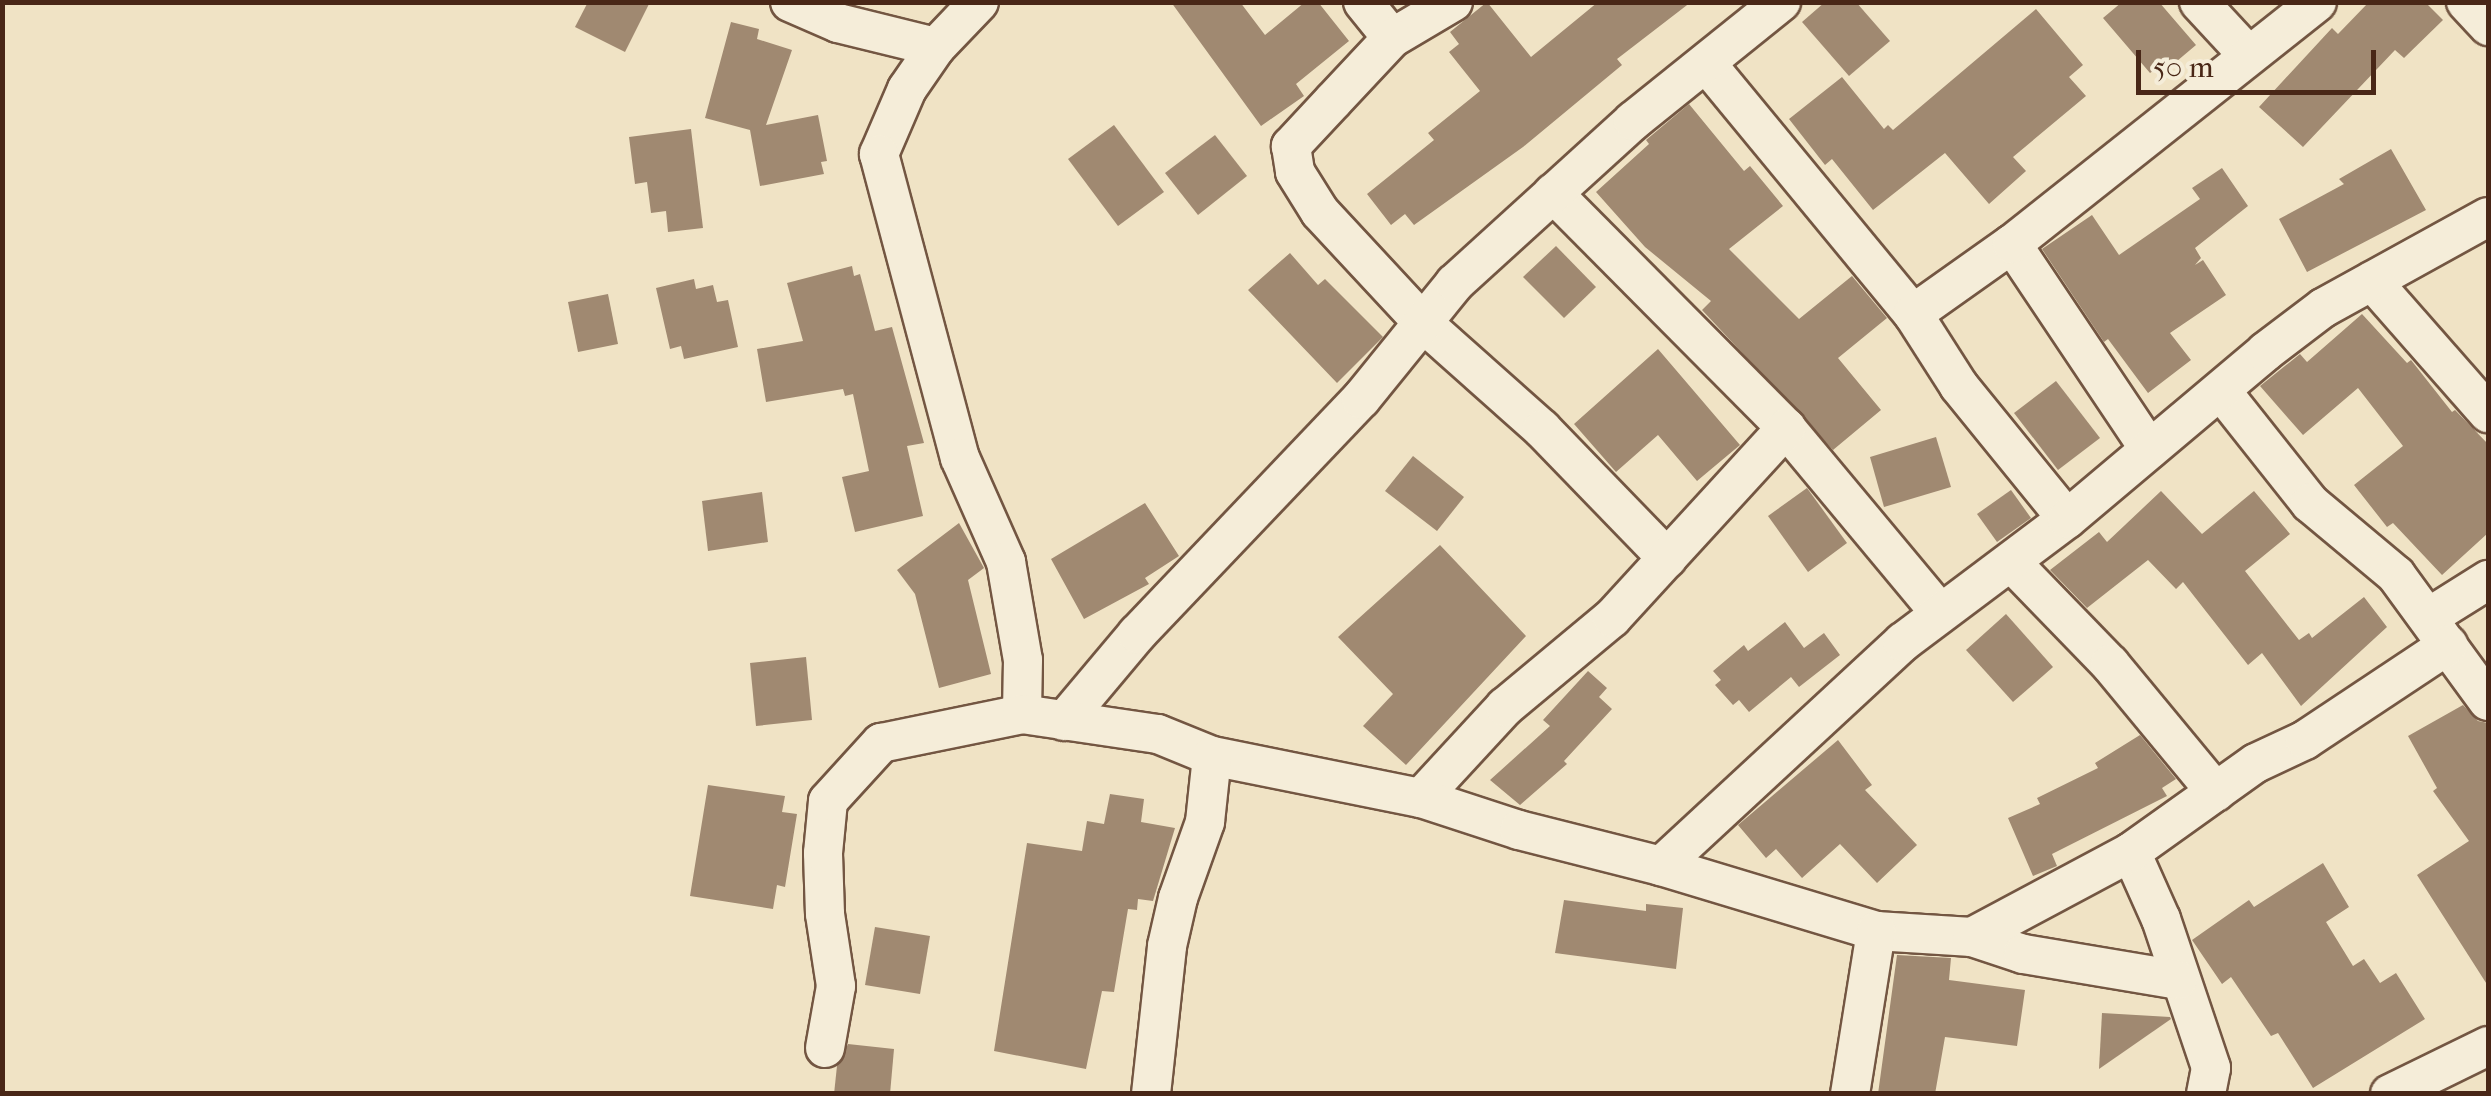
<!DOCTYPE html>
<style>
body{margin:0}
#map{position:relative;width:2491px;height:1096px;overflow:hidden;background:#f0e3c5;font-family:"IM FELL French Canon",serif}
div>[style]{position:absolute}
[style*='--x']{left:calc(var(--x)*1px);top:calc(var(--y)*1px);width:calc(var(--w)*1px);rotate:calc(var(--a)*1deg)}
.building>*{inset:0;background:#a08971}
.roads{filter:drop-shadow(2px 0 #735642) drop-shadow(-2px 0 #735642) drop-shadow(0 2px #735642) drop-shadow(0 -2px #735642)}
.minor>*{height:38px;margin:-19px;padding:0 19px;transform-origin:19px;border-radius:19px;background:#f5edd9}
span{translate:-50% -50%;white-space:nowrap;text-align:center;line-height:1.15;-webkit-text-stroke:8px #f5edd9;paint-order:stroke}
.frame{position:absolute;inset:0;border:5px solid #492717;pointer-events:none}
.scale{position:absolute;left:2136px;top:50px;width:240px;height:45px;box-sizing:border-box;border:5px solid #492717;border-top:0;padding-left:12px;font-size:30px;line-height:35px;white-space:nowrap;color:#492717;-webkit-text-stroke:8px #f5edd9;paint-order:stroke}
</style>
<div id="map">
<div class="building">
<div style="clip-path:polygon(588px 2px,650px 2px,625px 52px,575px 27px)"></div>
<div style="clip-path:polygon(1171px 2px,1240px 2px,1265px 35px,1305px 2px,1318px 2px,1349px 41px,1296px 84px,1304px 96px,1261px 126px)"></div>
<div style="clip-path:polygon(1487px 2px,1531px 57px,1598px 2px,1691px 2px,1617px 59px,1622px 65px,1523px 147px,1414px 225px,1405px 214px,1391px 225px,1367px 194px,1434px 140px,1428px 133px,1480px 91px,1449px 52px,1459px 44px,1450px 32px)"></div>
<div style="clip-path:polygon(1825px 2px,1856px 2px,1890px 41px,1849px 76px,1802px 22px)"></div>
<div style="clip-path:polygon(2122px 2px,2159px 2px,2196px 45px,2164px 72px,2160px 66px,2150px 73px,2103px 18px)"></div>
<div style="clip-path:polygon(2369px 2px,2425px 2px,2443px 20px,2404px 58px,2395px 50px,2303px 147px,2259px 107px,2332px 28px,2338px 34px)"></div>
<div style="clip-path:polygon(2036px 9px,2083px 65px,2069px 77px,2086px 96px,2013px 157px,2026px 171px,1989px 204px,1945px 153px,1873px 210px,1832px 159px,1825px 165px,1789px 119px,1842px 77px,1884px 129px,1888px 125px,1893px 130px)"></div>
<div style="clip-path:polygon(731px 22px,759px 29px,757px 39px,792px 50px,766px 125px,818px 115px,827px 161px,821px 162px,824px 174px,760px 186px,750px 130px,705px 118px)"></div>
<div style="clip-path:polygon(1689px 104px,1744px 171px,1750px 166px,1783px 206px,1729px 249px,1799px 319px,1852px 276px,1887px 318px,1838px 358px,1881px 410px,1833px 450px,1702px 310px,1711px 301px,1645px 247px,1596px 192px,1649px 144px,1646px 140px)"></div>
<div style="clip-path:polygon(1114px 125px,1164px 192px,1118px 226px,1068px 159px)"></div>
<div style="clip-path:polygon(691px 129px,703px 228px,668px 232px,666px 211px,651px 213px,647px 182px,635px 184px,629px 137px)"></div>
<div style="clip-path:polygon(1215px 135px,1247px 176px,1198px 215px,1165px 173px)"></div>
<div style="clip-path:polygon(2391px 149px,2426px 210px,2307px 272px,2279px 219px,2344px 184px,2339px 179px)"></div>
<div style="clip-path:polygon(2222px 168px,2248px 206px,2195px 248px,2201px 258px,2195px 265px,2203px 260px,2226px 295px,2170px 333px,2191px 360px,2148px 393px,2108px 339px,2104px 342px,2042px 249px,2092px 215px,2119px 255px,2200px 199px,2192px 188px)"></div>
<div style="clip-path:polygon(1556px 246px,1596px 287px,1564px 318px,1523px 277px)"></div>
<div style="clip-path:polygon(1290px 253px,1318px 285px,1325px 279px,1383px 337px,1337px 383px,1248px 290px)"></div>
<div style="clip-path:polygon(852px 266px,854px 276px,860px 274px,875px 331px,892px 327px,924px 443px,907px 446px,923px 516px,855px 532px,842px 477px,869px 471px,853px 394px,845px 396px,843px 389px,766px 402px,757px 349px,803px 341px,787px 283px)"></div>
<div style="clip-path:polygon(694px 279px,696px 289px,713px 285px,717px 302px,728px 300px,738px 347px,684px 359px,681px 346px,670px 349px,656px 288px)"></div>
<div style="clip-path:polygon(608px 294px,618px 344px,578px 352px,568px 302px)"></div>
<div style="clip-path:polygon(2362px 314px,2407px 363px,2411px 360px,2452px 412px,2455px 410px,2488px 444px,2488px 533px,2442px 575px,2393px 523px,2387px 527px,2354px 485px,2403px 446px,2358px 388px,2303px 435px,2260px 386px,2300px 354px,2307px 362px)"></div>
<div style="clip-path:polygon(1658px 349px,1740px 445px,1697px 481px,1658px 435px,1616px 472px,1574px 424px)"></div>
<div style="clip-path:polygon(2056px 381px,2100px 438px,2058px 470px,2014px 413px)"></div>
<div style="clip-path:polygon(1936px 437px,1951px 487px,1884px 507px,1870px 457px)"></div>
<div style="clip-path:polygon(1413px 456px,1464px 497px,1437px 531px,1385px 491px)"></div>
<div style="clip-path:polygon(1807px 488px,1847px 543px,1808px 572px,1768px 516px)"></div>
<div style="clip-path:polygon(2011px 490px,2031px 518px,1997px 542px,1977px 514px)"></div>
<div style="clip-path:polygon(2161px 491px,2202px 534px,2254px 491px,2290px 534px,2245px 571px,2299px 640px,2309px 633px,2312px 638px,2364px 597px,2387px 627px,2301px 706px,2262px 653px,2248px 665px,2183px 582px,2176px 589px,2148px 560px,2087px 608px,2050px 570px,2099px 532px,2107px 542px)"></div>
<div style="clip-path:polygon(762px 492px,768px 542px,708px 551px,702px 501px)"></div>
<div style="clip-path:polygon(1145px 503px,1179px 556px,1145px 578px,1149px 584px,1084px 619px,1051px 559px)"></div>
<div style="clip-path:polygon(959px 523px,984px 568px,968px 580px,991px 674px,939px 688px,915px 594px,897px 570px)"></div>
<div style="clip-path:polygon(1440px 545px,1526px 636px,1406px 765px,1363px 726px,1393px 694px,1338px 637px)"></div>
<div style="clip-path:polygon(2006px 614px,2053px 667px,2013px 702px,1966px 650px)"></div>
<div style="clip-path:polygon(1785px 622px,1804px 648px,1824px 633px,1840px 655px,1799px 687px,1791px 677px,1749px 712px,1739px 700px,1733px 705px,1715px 685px,1721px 680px,1713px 671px,1744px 645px,1748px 651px)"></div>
<div style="clip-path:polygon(806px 657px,812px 720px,756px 726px,750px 663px)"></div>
<div style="clip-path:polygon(1588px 671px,1607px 688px,1599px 697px,1612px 709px,1564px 761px,1567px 764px,1520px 805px,1490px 780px,1550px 726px,1543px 720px)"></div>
<div style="clip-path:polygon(2463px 705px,2478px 721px,2488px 723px,2488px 986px,2417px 875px,2469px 841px,2433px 791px,2437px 788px,2408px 736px)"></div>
<div style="clip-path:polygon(2140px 735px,2176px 779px,2162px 788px,2167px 796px,2052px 854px,2057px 866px,2033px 876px,2008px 818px,2040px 804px,2037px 798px,2098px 768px,2095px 763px)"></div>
<div style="clip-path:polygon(1838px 740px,1872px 785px,1865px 790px,1917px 845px,1877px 883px,1840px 844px,1802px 878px,1776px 849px,1766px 858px,1738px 825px)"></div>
<div style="clip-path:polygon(708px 785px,785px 796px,782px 812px,797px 814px,785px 887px,777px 885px,773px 909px,690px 896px)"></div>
<div style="clip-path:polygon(1110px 794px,1144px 799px,1141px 822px,1175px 828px,1153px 901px,1138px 899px,1137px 910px,1128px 909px,1114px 992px,1102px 991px,1086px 1069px,994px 1051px,1027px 843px,1082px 851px,1087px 821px,1104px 824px)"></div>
<div style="clip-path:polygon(2323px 863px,2349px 907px,2326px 922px,2353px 966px,2364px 959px,2380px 983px,2396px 973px,2425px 1019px,2313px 1088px,2278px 1033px,2271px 1036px,2231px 977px,2222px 984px,2192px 940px,2249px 900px,2254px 907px)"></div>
<div style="clip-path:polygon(1564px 900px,1646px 911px,1646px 904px,1683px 908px,1676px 969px,1555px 953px)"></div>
<div style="clip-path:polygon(875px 927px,930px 936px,920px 994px,865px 985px)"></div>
<div style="clip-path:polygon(1897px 955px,1951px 958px,1949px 980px,2025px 990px,2017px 1046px,1945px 1037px,1935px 1094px,1878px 1094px)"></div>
<div style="clip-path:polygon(2102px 1013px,2170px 1017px,2171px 1019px,2099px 1069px)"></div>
<div style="clip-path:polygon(848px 1044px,894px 1049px,890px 1094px,834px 1094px,837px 1066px)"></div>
</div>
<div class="roads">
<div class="minor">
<div style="--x:790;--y:2;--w:52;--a:23.6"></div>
<div style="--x:838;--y:23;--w:101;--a:13.8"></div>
<div style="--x:979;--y:2;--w:62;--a:133.7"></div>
<div style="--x:936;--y:47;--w:51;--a:124.6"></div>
<div style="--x:907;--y:89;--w:71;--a:113.3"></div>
<div style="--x:879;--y:154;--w:315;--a:75.1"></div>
<div style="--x:960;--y:458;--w:114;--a:66.1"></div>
<div style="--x:1006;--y:562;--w:99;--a:80.2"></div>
<div style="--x:1023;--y:660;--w:54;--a:91.1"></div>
<div style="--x:1363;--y:2;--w:46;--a:51.1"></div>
<div style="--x:1453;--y:2;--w:71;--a:149.5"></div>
<div style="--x:1392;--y:38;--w:86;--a:133.1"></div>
<div style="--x:1333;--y:101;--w:62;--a:133"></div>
<div style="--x:1291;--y:146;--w:26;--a:81"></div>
<div style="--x:1295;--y:172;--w:47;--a:58"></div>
<div style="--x:1320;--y:212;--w:151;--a:47.1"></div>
<div style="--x:1423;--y:323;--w:159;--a:41.7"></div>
<div style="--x:1542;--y:429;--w:180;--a:45.9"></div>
<div style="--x:2199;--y:2;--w:72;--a:47.2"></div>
<div style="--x:2466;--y:2;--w:33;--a:47"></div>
<div style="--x:1706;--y:63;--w:325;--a:50.5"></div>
<div style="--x:1913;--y:314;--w:85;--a:57.4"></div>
<div style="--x:1959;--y:386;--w:171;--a:50.9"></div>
<div style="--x:1553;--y:193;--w:331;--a:45.2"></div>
<div style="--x:1786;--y:428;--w:241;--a:50.2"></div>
<div style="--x:2012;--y:244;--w:247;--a:56.2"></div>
<div style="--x:2372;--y:281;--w:176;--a:48.7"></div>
<div style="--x:1913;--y:314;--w:121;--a:-35.3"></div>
<div style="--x:2012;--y:244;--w:389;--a:-38.4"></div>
<div style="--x:2222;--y:392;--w:142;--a:51.6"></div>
<div style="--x:2310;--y:503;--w:112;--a:39.9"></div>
<div style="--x:2396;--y:575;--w:156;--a:53.9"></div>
<div style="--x:2012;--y:563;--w:141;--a:45.9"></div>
<div style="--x:2110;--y:664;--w:166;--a:50.4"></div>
<div style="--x:2429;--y:617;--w:70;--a:-32.1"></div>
<div style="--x:1064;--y:721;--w:114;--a:-50"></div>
<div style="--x:1137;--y:634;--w:325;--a:-46.4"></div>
<div style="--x:1361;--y:399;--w:149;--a:-51"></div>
<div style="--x:1455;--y:283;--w:241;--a:-42.3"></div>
<div style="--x:1633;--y:121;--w:190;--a:-38.8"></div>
<div style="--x:1421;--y:798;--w:124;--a:-47.3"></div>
<div style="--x:1505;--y:707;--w:139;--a:-39.8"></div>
<div style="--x:1612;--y:618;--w:258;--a:-47.5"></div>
<div style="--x:2131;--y:852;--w:73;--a:65.9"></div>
<div style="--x:2161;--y:919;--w:157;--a:71.4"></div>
<div style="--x:2211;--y:1068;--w:26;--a:101"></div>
<div style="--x:1661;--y:866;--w:330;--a:-42.8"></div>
<div style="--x:1903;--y:642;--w:205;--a:-36.9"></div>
<div style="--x:2067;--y:519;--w:259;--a:-40.1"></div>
<div style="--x:2265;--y:352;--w:73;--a:-37.2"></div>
<div style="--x:2323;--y:308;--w:188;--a:-28.9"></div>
<div style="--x:1972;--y:937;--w:180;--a:-28.1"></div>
<div style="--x:2131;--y:852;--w:153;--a:-35.5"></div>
<div style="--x:2256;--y:763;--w:54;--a:-25.1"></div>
<div style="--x:2305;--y:740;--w:172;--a:-33.6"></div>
<div style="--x:825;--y:1048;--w:63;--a:-79.9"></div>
<div style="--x:836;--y:986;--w:73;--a:-98.7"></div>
<div style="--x:825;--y:914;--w:61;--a:-91.9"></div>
<div style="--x:823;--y:853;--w:52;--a:-84.5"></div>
<div style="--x:828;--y:801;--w:79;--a:-47.6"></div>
<div style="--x:881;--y:743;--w:144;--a:-11.6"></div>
<div style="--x:1022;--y:714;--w:137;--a:8.4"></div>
<div style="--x:1158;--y:734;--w:58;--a:22.2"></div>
<div style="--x:1212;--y:756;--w:213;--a:11.4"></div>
<div style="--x:1421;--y:798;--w:103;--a:18.1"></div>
<div style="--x:1519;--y:830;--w:146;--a:14.2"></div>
<div style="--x:1661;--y:866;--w:225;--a:16.8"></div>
<div style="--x:1876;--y:931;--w:96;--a:3.6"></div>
<div style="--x:1972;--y:937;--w:54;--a:18.4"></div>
<div style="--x:2023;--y:954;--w:157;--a:9.5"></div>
<div style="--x:1151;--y:1094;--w:149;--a:-83.8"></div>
<div style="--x:1167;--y:946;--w:49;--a:-77.1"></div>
<div style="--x:1178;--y:898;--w:81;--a:-70.4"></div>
<div style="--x:1205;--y:822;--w:66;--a:-83.9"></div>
<div style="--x:1850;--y:1094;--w:165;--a:-80.9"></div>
<div style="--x:2390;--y:1094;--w:109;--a:-26.1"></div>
</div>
</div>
<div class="frame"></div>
<div class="scale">50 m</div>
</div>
